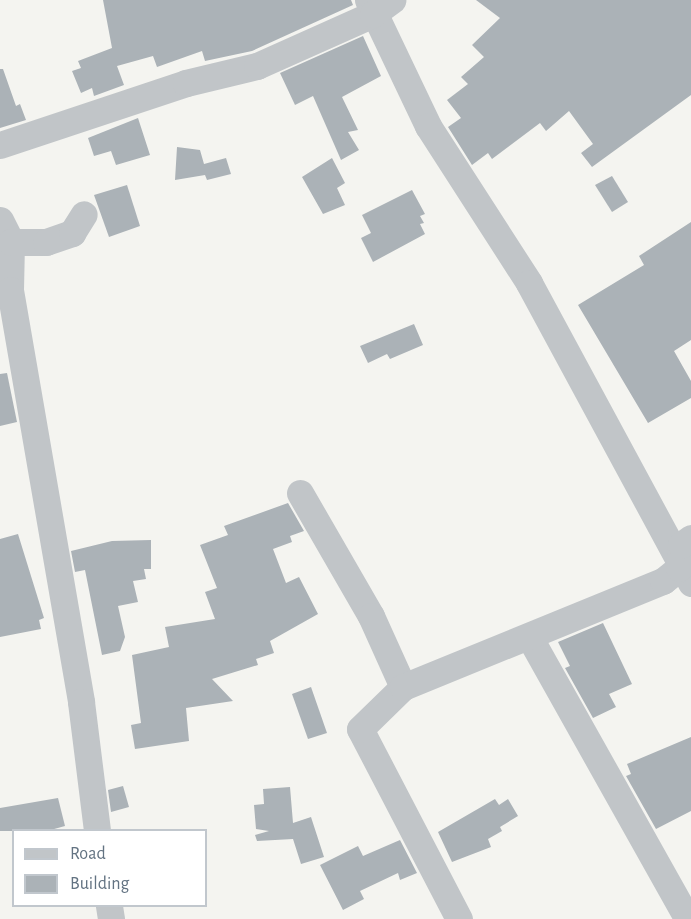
<!DOCTYPE html>
<style>
body{margin:0}
#map{position:relative;width:691px;height:919px;overflow:hidden;background:#f4f4f0;font-family:"Alegreya Sans",sans-serif}
div>[style]{position:absolute}
[style*='--x']{left:calc(var(--x)*1px);top:calc(var(--y)*1px);width:calc(var(--w)*1px);rotate:calc(var(--a)*1deg)}
.building>*{inset:0;background:#abb2b7}
.minor>*{height:27px;margin:-13.5px;padding:0 13.5px;transform-origin:13.5px;border-radius:13.5px;background:#c1c5c8}
span{translate:-50% -50%;white-space:nowrap;text-align:center;line-height:1.15;-webkit-text-stroke:6px #fff;paint-order:stroke}
.legend{position:absolute;left:12px;top:829px;width:195px;height:78px;box-sizing:border-box;background:#fff;border:2px solid #c1c7cd;margin:0;padding:8px 10px;list-style:none;font-size:18px;color:#637382}
.legend li{display:flex;align-items:center;gap:12px;height:30px}
.legend b{width:30px;border:2px solid #c1c7cd}
</style>
<div id="map">
<div class="building">
<div style="clip-path:polygon(103px 0,351px 0,353px 5px,252px 51px,205px 61px,202px 51px,157px 67px,153px 56px,117px 66px,124px 85px,94px 96px,92px 88px,81px 93px,72px 71px,81px 68px,78px 61px,112px 48px)"></div>
<div style="clip-path:polygon(476px 0,691px 0,691px 95px,592px 167px,581px 153px,593px 144px,569px 111px,546px 131px,540px 123px,492px 159px,488px 153px,472px 165px,448px 127px,461px 118px,447px 100px,468px 84px,461px 77px,484px 57px,472px 45px,500px 18px)"></div>
<div style="clip-path:polygon(363px 36px,381px 76px,342px 97px,358px 130px,348px 132px,359px 150px,341px 160px,313px 96px,295px 105px,280px 73px)"></div>
<div style="clip-path:polygon(0 69px,3px 69px,16px 106px,20px 104px,26px 120px,0 128px)"></div>
<div style="clip-path:polygon(138px 118px,150px 155px,116px 165px,111px 151px,94px 156px,88px 138px)"></div>
<div style="clip-path:polygon(177px 147px,200px 150px,204px 164px,226px 158px,231px 174px,207px 180px,205px 175px,175px 180px)"></div>
<div style="clip-path:polygon(332px 158px,345px 183px,337px 188px,345px 205px,323px 214px,302px 177px)"></div>
<div style="clip-path:polygon(612px 176px,628px 202px,612px 212px,595px 185px)"></div>
<div style="clip-path:polygon(127px 185px,140px 226px,109px 237px,94px 195px)"></div>
<div style="clip-path:polygon(412px 190px,425px 214px,420px 216px,424px 223px,420px 224px,425px 234px,373px 262px,361px 238px,371px 233px,362px 215px)"></div>
<div style="clip-path:polygon(691px 222px,691px 340px,674px 351px,691px 381px,691px 398px,648px 423px,578px 305px,644px 265px,639px 256px)"></div>
<div style="clip-path:polygon(414px 324px,423px 345px,390px 359px,387px 354px,368px 363px,360px 346px)"></div>
<div style="clip-path:polygon(7px 373px,17px 422px,0 426px,0 374px)"></div>
<div style="clip-path:polygon(288px 503px,304px 531px,290px 536px,292px 542px,273px 549px,286px 583px,299px 577px,318px 614px,270px 641px,274px 653px,256px 659px,258px 665px,212px 679px,233px 701px,186px 708px,189px 741px,135px 749px,131px 725px,141px 723px,132px 655px,169px 647px,165px 627px,215px 619px,205px 592px,217px 588px,200px 545px,228px 535px,224px 526px)"></div>
<div style="clip-path:polygon(18px 534px,44px 618px,39px 620px,41px 629px,0 637px,0 539px)"></div>
<div style="clip-path:polygon(151px 540px,151px 569px,144px 569px,146px 579px,133px 581px,138px 602px,118px 606px,125px 637px,120px 651px,102px 655px,85px 570px,75px 572px,71px 551px,112px 541px)"></div>
<div style="clip-path:polygon(603px 623px,632px 684px,609px 694px,616px 707px,593px 718px,565px 668px,570px 666px,558px 642px)"></div>
<div style="clip-path:polygon(311px 687px,327px 733px,308px 739px,292px 694px)"></div>
<div style="clip-path:polygon(691px 737px,691px 811px,656px 829px,626px 776px,631px 774px,627px 764px)"></div>
<div style="clip-path:polygon(123px 786px,129px 807px,111px 812px,108px 790px)"></div>
<div style="clip-path:polygon(290px 787px,293px 823px,311px 817px,324px 857px,301px 864px,293px 839px,257px 841px,255px 835px,269px 831px,256px 829px,254px 805px,264px 804px,263px 789px)"></div>
<div style="clip-path:polygon(58px 798px,65px 826px,47px 831px,0 831px,0 808px)"></div>
<div style="clip-path:polygon(495px 799px,499px 805px,508px 799px,518px 816px,500px 827px,502px 831px,488px 839px,491px 847px,452px 862px,438px 832px)"></div>
<div style="clip-path:polygon(400px 840px,417px 873px,400px 880px,398px 873px,360px 891px,364px 899px,343px 910px,320px 865px,358px 846px,363px 856px)"></div>
</div>
<div class="minor">
<div style="--x:368;--y:0;--w:140;--a:64.5"></div>
<div style="--x:428;--y:126;--w:187;--a:57.2"></div>
<div style="--x:529;--y:283;--w:341;--a:61.6"></div>
<div style="--x:0;--y:145;--w:196;--a:-18.4"></div>
<div style="--x:186;--y:83;--w:73;--a:-13.5"></div>
<div style="--x:257;--y:66;--w:127;--a:-24.1"></div>
<div style="--x:373;--y:14;--w:24;--a:-36"></div>
<div style="--x:0;--y:220;--w:25;--a:63"></div>
<div style="--x:11;--y:242;--w:48;--a:91.2"></div>
<div style="--x:10;--y:290;--w:418;--a:80.2"></div>
<div style="--x:81;--y:702;--w:129;--a:82.9"></div>
<div style="--x:11;--y:242;--w:35;--a:0"></div>
<div style="--x:46;--y:242;--w:28;--a:-19"></div>
<div style="--x:72;--y:233;--w:22;--a:-58"></div>
<div style="--x:300;--y:493;--w:142;--a:60"></div>
<div style="--x:371;--y:616;--w:78;--a:65.7"></div>
<div style="--x:530;--y:638;--w:322;--a:60.7"></div>
<div style="--x:109;--y:906;--w:13;--a:81"></div>
<div style="--x:459;--y:919;--w:214;--a:-117.5"></div>
<div style="--x:360;--y:729;--w:60;--a:-44.3"></div>
<div style="--x:403;--y:687;--w:281;--a:-22.2"></div>
<div style="--x:663;--y:581;--w:21;--a:-39"></div>
<div style="--x:679;--y:568;--w:23;--a:-85"></div>
<div style="--x:681;--y:545;--w:12;--a:-35"></div>
</div>
<ul class="legend">
<li><b style="height:8px;background:#c1c5c8"></b>Road</li>
<li><b style="height:16px;background:#abb2b7"></b>Building</li>
</ul>
</div>
